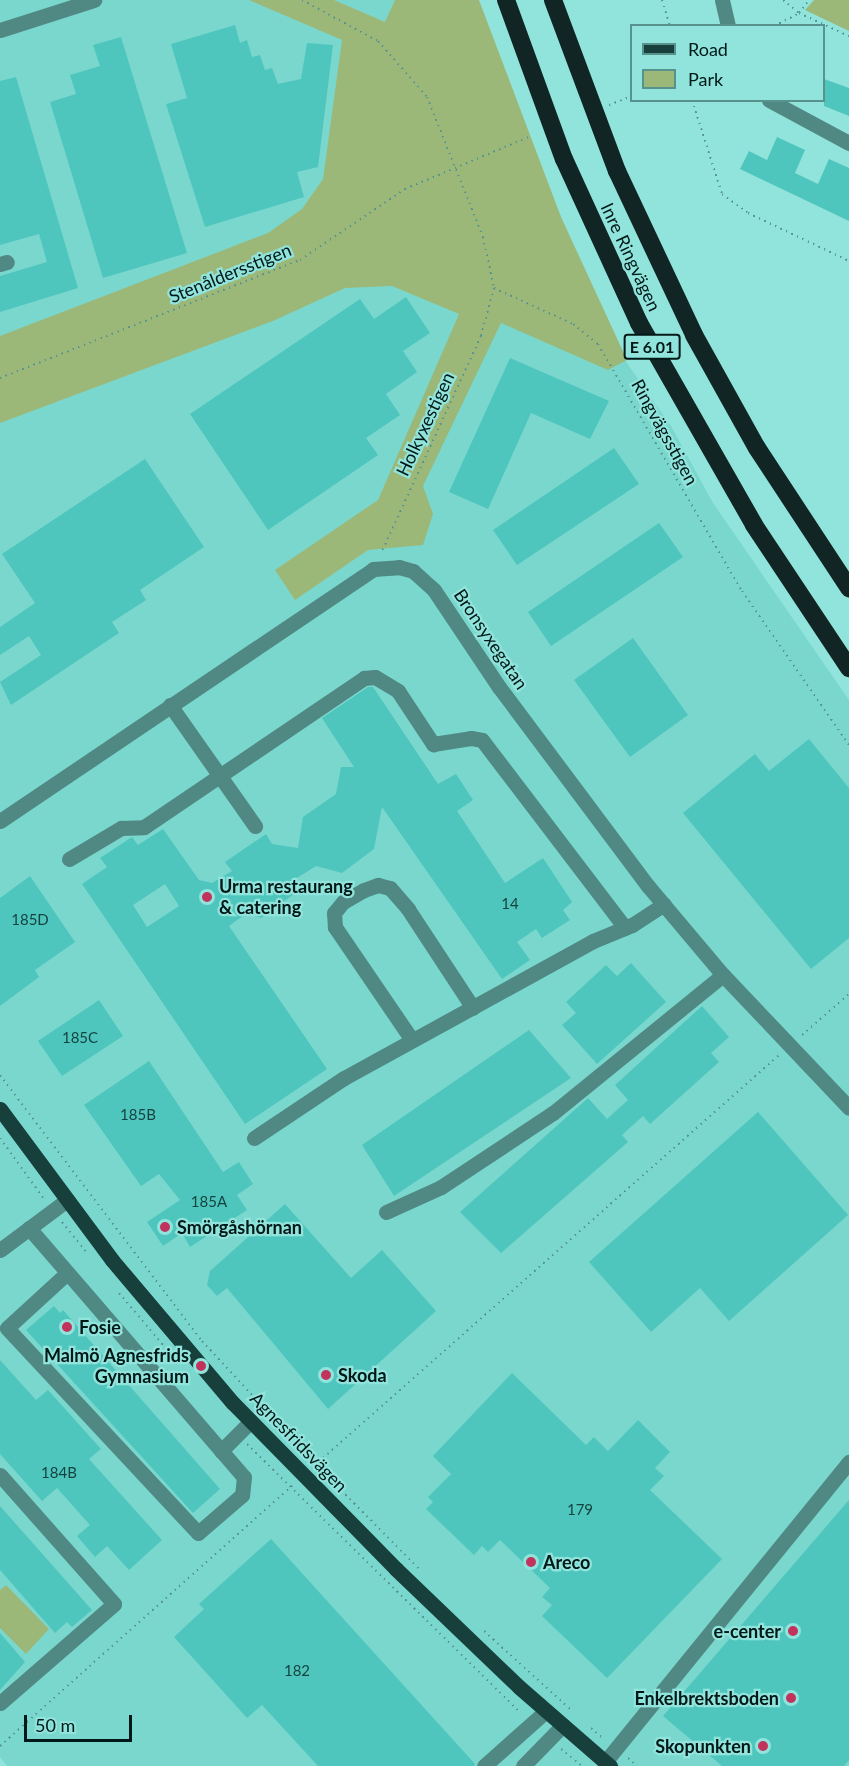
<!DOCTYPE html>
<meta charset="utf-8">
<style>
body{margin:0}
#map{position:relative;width:849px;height:1766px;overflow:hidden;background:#91e4dc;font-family:Lato,sans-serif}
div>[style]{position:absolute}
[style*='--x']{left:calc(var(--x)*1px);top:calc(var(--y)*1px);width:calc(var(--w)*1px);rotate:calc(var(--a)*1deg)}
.built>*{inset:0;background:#7ad7ce}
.green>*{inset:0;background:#9cb879}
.building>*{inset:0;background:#4fc6bd}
.path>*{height:2px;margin-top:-1px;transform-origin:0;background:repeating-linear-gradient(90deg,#58948f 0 1.5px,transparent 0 6px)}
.minor>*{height:15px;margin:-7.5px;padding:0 7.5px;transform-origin:7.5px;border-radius:7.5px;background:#508883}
.major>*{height:15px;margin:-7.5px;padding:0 7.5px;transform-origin:7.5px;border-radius:7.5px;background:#17403c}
.highway>*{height:18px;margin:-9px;padding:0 9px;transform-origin:9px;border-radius:9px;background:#112524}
.dots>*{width:16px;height:16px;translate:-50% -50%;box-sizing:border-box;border:3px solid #91e4dc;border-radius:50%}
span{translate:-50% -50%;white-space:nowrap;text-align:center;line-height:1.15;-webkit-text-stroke:4.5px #91e4dc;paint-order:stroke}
.number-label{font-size:15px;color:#144440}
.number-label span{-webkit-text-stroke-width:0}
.shield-label span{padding:2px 4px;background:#91e4dc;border:2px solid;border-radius:4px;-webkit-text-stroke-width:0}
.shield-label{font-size:16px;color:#001817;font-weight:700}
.street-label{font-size:18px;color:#001817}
.poi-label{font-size:18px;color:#001817;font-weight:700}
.left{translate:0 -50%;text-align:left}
.right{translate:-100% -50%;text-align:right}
.legend{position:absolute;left:630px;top:24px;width:195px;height:78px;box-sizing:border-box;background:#91e4dc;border:2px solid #57928d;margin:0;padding:8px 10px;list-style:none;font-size:18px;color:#001817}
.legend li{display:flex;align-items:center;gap:12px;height:30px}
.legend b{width:30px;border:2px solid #57928d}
.scale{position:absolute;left:24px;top:1715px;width:108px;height:27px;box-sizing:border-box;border:3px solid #001817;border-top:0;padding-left:8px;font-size:18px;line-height:21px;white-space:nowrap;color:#001817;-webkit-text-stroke:4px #91e4dc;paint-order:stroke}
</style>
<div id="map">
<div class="built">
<div style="clip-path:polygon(0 0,477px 0,537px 162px,622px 356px,671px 426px,713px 503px,849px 700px,849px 1766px,7px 1766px,0 1757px)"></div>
</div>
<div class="green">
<div style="clip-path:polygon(249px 0,334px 0,385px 22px,395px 0,479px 0,561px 217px,627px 360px,608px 370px,501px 323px,423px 486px,433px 514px,423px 545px,368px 550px,295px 600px,275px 570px,378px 500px,459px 314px,392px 286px,345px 288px,273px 321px,0 423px,0 336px,268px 233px,302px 209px,323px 179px,342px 40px)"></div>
<div style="clip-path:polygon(814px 0,849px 0,849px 31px,805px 10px)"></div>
<div style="clip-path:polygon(6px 1585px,49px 1629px,26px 1654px,0 1628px,0 1590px)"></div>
</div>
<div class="building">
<div style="clip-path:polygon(235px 25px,240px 43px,247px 40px,252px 57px,260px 55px,265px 70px,272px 68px,278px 84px,301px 79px,307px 43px,333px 45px,318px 167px,297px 172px,304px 197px,205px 227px,166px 104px,187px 98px,171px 44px)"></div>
<div style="clip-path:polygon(121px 37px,187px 253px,103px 278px,50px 102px,76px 94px,70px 75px,100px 66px,93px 45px)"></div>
<div style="clip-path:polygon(16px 77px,78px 288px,0 312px,0 276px,47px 262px,39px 234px,0 245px,0 81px)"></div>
<div style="clip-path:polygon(824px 79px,849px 88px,849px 116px,824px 106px)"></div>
<div style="clip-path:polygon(777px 137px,805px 150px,795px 173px,818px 184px,829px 159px,849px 168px,849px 221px,740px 169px,749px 151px,767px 160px)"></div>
<div style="clip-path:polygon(406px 297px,430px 333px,403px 351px,417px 372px,386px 394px,400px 415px,366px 438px,378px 455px,268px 530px,190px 414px,360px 299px,374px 319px)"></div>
<div style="clip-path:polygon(510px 358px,609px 401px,590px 439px,531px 413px,488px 509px,449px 492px)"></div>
<div style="clip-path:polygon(614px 448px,639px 484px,517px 565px,493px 530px)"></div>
<div style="clip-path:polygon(145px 459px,204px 547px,140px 590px,146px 600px,112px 622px,119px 633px,11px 705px,0 682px,41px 655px,29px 636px,0 655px,0 627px,35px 603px,2px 554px)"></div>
<div style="clip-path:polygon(659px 523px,683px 557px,551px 646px,528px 612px)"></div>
<div style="clip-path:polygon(633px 638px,688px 715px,630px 757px,574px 680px)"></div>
<div style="clip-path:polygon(evenodd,368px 687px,373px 687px,438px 784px,456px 774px,473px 800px,457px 811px,505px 883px,543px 858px,572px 902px,563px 910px,570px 920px,542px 938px,536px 929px,517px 942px,530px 960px,502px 979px,382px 807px,374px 849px,342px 873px,316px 866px,297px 878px,294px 894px,261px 918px,247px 913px,229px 926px,327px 1069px,245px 1124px,82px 884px,107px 867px,100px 858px,132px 837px,138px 845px,163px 829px,199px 880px,212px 883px,232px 871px,225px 862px,266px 834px,272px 844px,298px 848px,303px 817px,336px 794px,341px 767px,354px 767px,322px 718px,368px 687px,165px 884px,179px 906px,147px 927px,133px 905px,165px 884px)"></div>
<div style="clip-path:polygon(809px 739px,849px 788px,849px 938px,811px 969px,683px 813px,755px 754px,769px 771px)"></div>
<div style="clip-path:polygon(30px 876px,75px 942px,35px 970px,39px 977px,0 1006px,0 898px)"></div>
<div style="clip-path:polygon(631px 963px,666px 1002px,597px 1064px,562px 1025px,576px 1013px,566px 1002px,606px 965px,617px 976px)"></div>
<div style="clip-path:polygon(99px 1000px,123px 1036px,62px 1076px,38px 1041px)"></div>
<div style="clip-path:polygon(702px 1006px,729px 1037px,711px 1053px,719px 1062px,650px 1124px,643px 1116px,622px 1135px,628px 1142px,501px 1253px,460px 1212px,588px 1098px,607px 1119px,628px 1100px,615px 1085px)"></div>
<div style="clip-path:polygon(529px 1030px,571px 1078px,394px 1196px,362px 1145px)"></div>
<div style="clip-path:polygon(149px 1061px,223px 1172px,239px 1162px,253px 1184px,237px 1195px,247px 1210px,190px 1247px,182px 1233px,163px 1246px,147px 1222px,180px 1200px,159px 1174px,141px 1186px,84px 1105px)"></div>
<div style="clip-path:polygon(758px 1112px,848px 1215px,729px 1321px,700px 1288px,651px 1332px,589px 1262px)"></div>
<div style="clip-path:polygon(285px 1204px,351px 1278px,382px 1250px,436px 1311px,328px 1409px,227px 1288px,217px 1296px,207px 1285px,210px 1271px)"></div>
<div style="clip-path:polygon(54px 1306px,60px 1313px,63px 1310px,220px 1489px,193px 1513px,26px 1330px)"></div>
<div style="clip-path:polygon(0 1360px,36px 1400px,48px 1390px,101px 1449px,89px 1459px,162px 1540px,129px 1570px,107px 1546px,95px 1557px,77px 1536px,90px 1525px,57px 1488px,42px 1501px,0 1454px)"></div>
<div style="clip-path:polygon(512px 1373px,586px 1445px,594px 1437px,608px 1451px,638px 1420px,670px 1452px,655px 1468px,664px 1476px,650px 1490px,722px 1559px,607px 1678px,542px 1616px,552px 1605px,542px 1597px,550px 1588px,500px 1540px,488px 1552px,482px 1546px,474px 1555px,426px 1509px,433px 1502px,428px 1497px,451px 1474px,433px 1456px)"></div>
<div style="clip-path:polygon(849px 1500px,849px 1760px,844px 1766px,722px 1766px,663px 1716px)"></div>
<div style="clip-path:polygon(0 1506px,92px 1610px,72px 1627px,67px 1622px,55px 1633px,0 1570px)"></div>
<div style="clip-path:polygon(271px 1539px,475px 1764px,474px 1766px,318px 1766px,262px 1705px,247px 1718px,174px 1637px,204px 1609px,199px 1604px)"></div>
<div style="clip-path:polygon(0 1633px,25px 1662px,0 1690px)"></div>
</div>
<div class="path">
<div style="--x:302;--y:0;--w:86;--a:28.3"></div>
<div style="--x:378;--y:41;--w:74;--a:48.8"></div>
<div style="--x:427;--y:97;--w:151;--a:68.2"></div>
<div style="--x:483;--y:237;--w:52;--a:77.8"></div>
<div style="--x:494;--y:288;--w:50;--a:105.2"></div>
<div style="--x:481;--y:336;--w:239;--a:114.7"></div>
<div style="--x:662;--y:0;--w:27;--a:73"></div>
<div style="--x:783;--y:0;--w:21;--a:39"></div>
<div style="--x:799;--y:13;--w:55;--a:24.7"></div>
<div style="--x:774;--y:26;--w:28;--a:-27"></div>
<div style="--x:799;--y:13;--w:16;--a:-52"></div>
<div style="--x:692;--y:100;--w:99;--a:72.3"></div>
<div style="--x:722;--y:194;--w:32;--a:36"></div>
<div style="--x:748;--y:213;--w:112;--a:25.4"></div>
<div style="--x:609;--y:105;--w:25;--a:-21"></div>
<div style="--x:494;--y:288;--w:87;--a:24.5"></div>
<div style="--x:573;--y:324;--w:32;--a:39"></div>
<div style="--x:598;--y:344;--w:286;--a:59.8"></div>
<div style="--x:742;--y:591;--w:188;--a:55.2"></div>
<div style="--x:0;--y:378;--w:322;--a:-21.5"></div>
<div style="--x:300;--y:260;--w:127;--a:-34.1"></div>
<div style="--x:405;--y:189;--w:137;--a:-22.8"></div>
<div style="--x:802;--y:1035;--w:62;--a:-41.1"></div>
<div style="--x:0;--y:1075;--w:334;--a:52.8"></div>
<div style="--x:202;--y:1341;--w:165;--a:47.2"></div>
<div style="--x:0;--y:1138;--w:75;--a:54.2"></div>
<div style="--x:62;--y:1222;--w:40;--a:51"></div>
<div style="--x:119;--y:1293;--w:87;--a:49.7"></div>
<div style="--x:247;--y:1444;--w:384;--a:44.5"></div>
<div style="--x:314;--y:1466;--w:621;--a:-41.47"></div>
<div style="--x:337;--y:1486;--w:117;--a:45.3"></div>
<div style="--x:484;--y:1631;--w:118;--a:42.2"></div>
<div style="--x:591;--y:1728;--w:18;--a:41"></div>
<div style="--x:0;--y:1746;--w:394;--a:-41.7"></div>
<div style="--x:561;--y:1749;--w:27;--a:39"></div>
<div style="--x:628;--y:1758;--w:12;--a:42"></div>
</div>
<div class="minor">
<div style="--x:722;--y:0;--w:27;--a:77"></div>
<div style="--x:0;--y:30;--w:99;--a:-17.7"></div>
<div style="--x:769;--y:100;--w:91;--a:28.3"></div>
<div style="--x:0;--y:264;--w:7;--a:-16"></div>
<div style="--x:170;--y:705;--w:148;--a:54.9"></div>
<div style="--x:0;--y:821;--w:450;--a:-34"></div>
<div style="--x:373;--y:569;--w:26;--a:-4"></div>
<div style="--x:399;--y:567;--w:15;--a:16"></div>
<div style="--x:413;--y:571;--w:28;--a:42"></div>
<div style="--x:434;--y:590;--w:117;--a:56.2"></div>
<div style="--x:499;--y:687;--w:249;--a:53.2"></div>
<div style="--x:648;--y:886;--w:116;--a:49.9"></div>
<div style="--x:723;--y:975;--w:183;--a:46.5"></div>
<div style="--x:69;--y:859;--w:61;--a:-30.8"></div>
<div style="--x:121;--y:828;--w:23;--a:-2"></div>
<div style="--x:144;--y:827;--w:266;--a:-34.1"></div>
<div style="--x:364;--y:678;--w:11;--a:-5"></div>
<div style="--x:375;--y:677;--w:27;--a:31"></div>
<div style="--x:398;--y:691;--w:64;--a:56.6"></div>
<div style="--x:433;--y:744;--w:38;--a:-9"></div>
<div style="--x:471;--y:738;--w:11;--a:10"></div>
<div style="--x:482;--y:740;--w:236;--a:52.7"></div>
<div style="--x:412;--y:1040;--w:137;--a:-124.3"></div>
<div style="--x:335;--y:927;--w:14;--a:-94"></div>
<div style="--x:334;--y:913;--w:14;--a:-51"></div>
<div style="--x:343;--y:902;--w:24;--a:-30"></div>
<div style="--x:364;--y:890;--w:15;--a:-20"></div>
<div style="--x:378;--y:885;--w:12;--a:14"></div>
<div style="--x:390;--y:888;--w:28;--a:49"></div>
<div style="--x:408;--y:909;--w:118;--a:56.7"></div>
<div style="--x:254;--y:1138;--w:108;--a:-33.7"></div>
<div style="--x:344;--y:1078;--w:284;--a:-28.8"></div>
<div style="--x:593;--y:941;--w:42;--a:-22.3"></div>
<div style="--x:632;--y:925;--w:38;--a:-33"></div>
<div style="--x:386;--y:1212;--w:60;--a:-24.4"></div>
<div style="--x:441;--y:1187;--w:134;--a:-33.5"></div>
<div style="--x:553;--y:1113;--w:219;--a:-39.1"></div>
<div style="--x:29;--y:1228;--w:329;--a:49.2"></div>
<div style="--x:244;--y:1477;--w:18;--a:96"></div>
<div style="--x:242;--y:1495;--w:58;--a:139.2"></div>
<div style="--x:198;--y:1533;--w:280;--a:-133"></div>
<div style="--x:7;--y:1328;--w:80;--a:-42.5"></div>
<div style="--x:0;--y:1250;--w:84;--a:-36.7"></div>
<div style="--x:221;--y:1451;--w:42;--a:-45"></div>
<div style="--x:0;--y:1475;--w:172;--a:48.5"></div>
<div style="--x:114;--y:1604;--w:151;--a:139"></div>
<div style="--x:605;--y:1762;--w:387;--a:-50.9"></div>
<div style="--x:484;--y:1766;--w:83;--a:-41.6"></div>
<div style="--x:523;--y:1766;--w:57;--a:-45.7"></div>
</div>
<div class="major">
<div style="--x:0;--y:1109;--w:188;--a:53.4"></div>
<div style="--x:112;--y:1260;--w:187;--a:49.8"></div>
<div style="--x:233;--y:1403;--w:233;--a:45.5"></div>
<div style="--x:396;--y:1569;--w:170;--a:43.8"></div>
<div style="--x:519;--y:1687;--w:121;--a:41"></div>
</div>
<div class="highway">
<div style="--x:506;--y:0;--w:169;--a:70"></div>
<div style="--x:564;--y:159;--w:180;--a:65.4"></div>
<div style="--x:639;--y:323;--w:232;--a:60.3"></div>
<div style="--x:754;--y:525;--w:172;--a:56.4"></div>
<div style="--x:553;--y:0;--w:183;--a:69.5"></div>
<div style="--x:617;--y:171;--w:181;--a:64.8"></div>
<div style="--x:694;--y:335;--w:129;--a:60.9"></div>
<div style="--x:757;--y:448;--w:168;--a:56.7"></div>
</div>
<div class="dots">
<div style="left:207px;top:897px;background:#c1335d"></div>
<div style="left:165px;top:1227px;background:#c1335d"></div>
<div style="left:67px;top:1327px;background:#c1335d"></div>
<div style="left:201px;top:1366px;background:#c1335d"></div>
<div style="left:326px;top:1375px;background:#c1335d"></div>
<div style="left:531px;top:1562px;background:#c1335d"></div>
<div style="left:793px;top:1631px;background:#c1335d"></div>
<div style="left:791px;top:1698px;background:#c1335d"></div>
<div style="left:763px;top:1746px;background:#c1335d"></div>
</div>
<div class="number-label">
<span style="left:510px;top:904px">14</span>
<span style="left:30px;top:920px">185D</span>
<span style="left:80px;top:1038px">185C</span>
<span style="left:138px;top:1115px">185B</span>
<span style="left:209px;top:1202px">185A</span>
<span style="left:59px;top:1473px">184B</span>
<span style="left:580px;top:1510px">179</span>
<span style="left:297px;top:1671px">182</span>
</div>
<div class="shield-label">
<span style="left:652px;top:347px">E 6.01</span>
</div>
<div class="street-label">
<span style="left:631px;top:257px;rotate:65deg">Inre Ringvägen</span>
<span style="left:230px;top:273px;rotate:-22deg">Stenåldersstigen</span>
<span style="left:425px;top:424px;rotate:-65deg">Holkyxestigen</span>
<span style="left:665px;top:432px;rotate:61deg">Ringvägsstigen</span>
<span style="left:491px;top:639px;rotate:56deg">Bronsyxegatan</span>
<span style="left:299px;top:1442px;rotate:46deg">Agnesfridsvägen</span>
</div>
<div class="poi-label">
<span class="left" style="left:219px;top:897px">Urma restaurang<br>&amp; catering</span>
<span class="left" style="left:177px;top:1227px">Smörgåshörnan</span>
<span class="left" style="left:79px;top:1327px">Fosie</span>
<span class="right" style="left:189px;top:1366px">Malmö Agnesfrids<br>Gymnasium</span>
<span class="left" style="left:338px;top:1375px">Skoda</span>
<span class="left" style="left:543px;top:1562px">Areco</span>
<span class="right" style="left:781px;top:1631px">e-center</span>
<span class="right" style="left:779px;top:1698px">Enkelbrektsboden</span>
<span class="right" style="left:751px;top:1746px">Skopunkten</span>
</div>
<ul class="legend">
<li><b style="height:8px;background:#17403c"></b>Road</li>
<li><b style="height:16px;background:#9cb879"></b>Park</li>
</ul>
<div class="scale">50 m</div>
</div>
